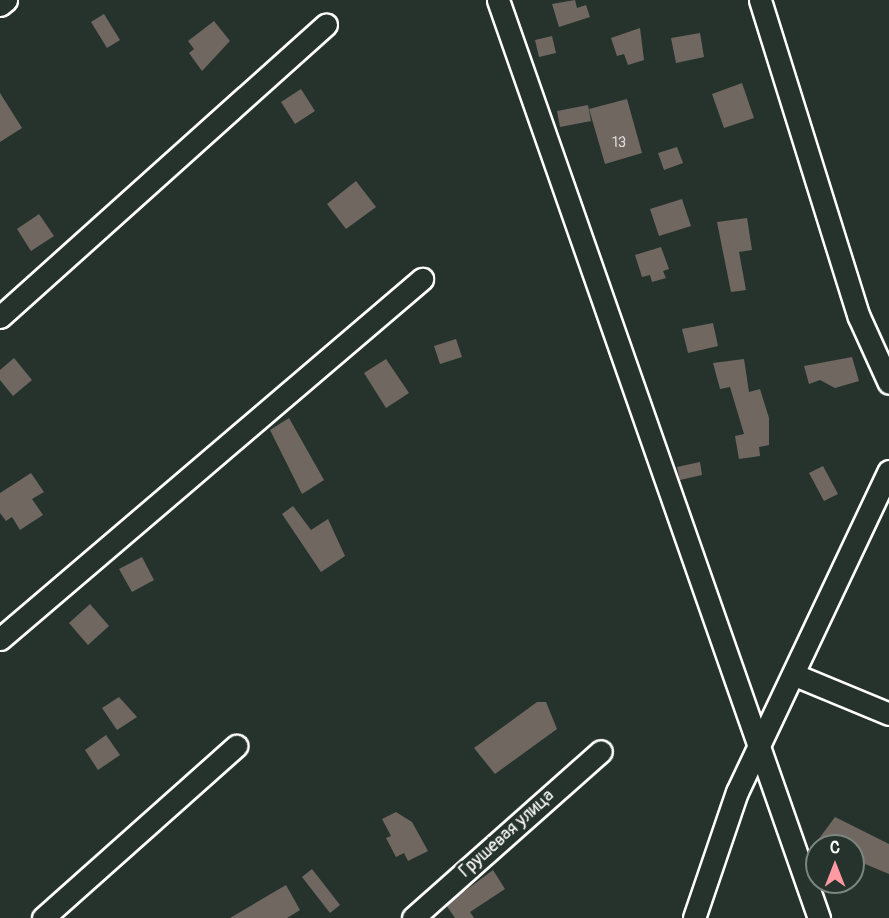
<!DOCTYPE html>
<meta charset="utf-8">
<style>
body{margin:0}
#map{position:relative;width:889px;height:918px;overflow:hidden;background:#26332d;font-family:Pangolin,sans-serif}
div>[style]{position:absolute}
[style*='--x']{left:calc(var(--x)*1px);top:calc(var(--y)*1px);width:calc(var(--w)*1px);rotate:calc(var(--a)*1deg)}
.building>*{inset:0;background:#706761}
.roads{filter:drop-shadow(2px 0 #fff) drop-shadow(-2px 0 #fff) drop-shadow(0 2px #fff) drop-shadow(0 -2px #fff)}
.minor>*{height:21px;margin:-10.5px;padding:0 10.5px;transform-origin:10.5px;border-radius:10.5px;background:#26332d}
span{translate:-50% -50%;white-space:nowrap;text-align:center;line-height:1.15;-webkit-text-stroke:5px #26332d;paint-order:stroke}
.number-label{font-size:15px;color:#dbd9d8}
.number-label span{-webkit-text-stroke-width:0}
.street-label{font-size:18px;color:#fff}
.north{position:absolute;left:805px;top:834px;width:60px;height:60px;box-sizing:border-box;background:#26332d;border:2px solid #7d8581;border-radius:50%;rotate:0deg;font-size:16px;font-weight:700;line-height:24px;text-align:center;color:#fff}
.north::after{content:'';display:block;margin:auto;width:21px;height:27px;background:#ff9aa2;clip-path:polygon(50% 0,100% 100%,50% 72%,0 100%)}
</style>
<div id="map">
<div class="building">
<div style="clip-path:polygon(575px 0,577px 8px,586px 5px,590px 17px,559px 27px,552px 4px)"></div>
<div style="clip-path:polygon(104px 14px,120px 40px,107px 48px,91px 22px)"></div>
<div style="clip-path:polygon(214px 21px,230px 41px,202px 71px,189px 53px,194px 49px,188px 41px)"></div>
<div style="clip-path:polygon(640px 28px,644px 60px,628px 65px,624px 54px,617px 56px,611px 38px)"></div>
<div style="clip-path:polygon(700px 33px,704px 57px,676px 63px,671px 38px)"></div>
<div style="clip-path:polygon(552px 36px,556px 53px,539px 57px,535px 40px)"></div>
<div style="clip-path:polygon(742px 83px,754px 118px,724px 128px,712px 94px)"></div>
<div style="clip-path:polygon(301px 89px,315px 111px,295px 124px,281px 102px)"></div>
<div style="clip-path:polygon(0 93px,22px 128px,0 142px)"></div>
<div style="clip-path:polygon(627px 99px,642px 153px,605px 164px,589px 109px)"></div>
<div style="clip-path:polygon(588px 105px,591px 121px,560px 127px,557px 111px)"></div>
<div style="clip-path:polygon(677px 147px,683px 163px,664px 170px,658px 153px)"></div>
<div style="clip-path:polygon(356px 181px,376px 207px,346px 229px,327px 204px)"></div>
<div style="clip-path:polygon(682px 199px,691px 226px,659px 236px,650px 209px)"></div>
<div style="clip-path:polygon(39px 214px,54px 236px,31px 251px,17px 229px)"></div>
<div style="clip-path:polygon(747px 218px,752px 250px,739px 252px,746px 290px,731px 292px,717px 222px)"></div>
<div style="clip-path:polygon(661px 247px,669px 269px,663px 271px,666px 278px,652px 282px,650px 275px,642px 277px,635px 255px)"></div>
<div style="clip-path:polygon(713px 323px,718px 346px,688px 353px,682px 329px)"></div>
<div style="clip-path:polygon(456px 339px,462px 357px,440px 364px,434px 346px)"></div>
<div style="clip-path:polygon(852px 357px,859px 381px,835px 388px,820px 380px,809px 384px,804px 366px)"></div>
<div style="clip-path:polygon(14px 358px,32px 380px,13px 396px,0 380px,0 370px)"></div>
<div style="clip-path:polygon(386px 359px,409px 393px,386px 408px,364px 373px)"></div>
<div style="clip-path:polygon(744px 359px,749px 392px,760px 389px,769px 418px,769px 445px,759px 447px,760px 456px,739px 459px,735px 436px,744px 434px,730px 387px,720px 389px,713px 363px)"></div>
<div style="clip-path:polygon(289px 418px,324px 480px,302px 494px,270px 430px)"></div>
<div style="clip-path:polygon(700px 462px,702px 475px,680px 480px,677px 467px)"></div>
<div style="clip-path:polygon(823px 466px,838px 494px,824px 501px,809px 473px)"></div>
<div style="clip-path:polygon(31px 473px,44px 492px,32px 499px,43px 515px,20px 530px,12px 517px,6px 521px,0 513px,0 493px)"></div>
<div style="clip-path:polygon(293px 506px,311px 530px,328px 519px,345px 556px,321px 572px,282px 514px)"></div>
<div style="clip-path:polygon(142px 557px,154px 580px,132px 592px,119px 569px)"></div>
<div style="clip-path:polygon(90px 604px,109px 626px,88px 645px,69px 623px)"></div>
<div style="clip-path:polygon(119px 697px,137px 717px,117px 730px,102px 708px)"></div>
<div style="clip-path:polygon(537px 702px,546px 702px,557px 729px,495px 774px,474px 748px)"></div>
<div style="clip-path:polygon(106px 735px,120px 755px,98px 770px,85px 750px)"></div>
<div style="clip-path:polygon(396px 812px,412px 822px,428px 851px,408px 861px,404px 853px,396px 857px,386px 838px,391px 836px,382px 819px)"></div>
<div style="clip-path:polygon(835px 817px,889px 844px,889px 874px,853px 859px,853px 846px,822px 846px,818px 840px)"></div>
<div style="clip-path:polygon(312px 869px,340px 905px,330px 913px,302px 877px)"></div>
<div style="clip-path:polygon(493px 870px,505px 889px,470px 912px,474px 918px,455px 918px,446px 905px)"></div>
<div style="clip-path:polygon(286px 885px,300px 910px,287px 918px,230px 918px)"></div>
</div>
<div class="roads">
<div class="minor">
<div style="--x:498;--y:0;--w:973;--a:70.73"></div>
<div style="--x:760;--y:0;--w:332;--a:72.7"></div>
<div style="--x:859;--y:317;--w:72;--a:65.6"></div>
<div style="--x:0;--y:5;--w:8;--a:-40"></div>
<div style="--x:0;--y:317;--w:438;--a:-41.9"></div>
<div style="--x:0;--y:639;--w:555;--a:-40.47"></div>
<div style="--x:795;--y:675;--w:102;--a:22.5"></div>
<div style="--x:43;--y:918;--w:259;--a:-41.7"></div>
<div style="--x:413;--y:918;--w:251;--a:-41.6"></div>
<div style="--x:694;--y:918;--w:133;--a:-71.2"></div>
<div style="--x:737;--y:792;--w:355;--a:-64.7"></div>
</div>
</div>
<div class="number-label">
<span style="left:619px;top:143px">13</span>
</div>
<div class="street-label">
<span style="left:507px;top:834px;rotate:-42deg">Грушевая улица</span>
</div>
<div class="north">С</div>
</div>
